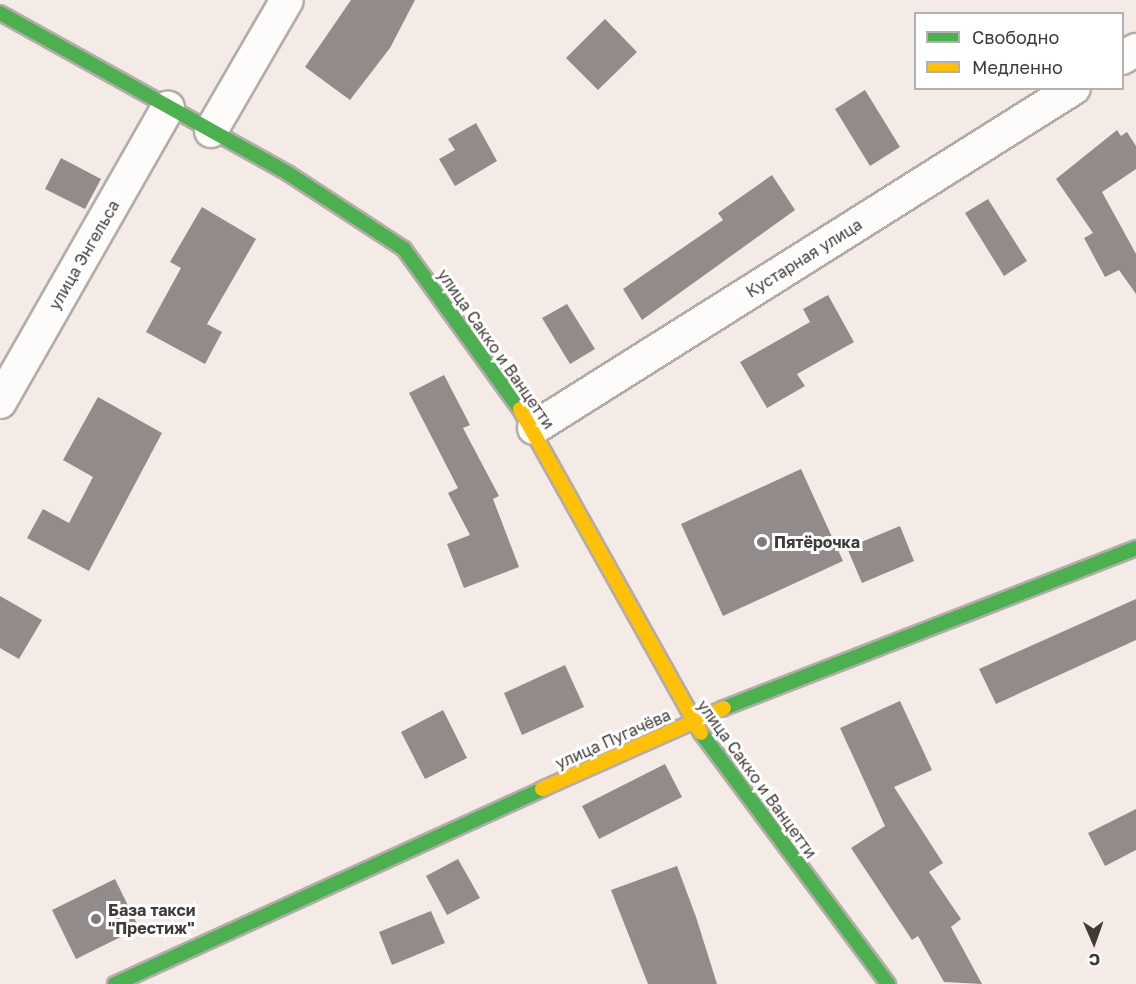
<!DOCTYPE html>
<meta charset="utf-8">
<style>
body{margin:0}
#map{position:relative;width:1136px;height:984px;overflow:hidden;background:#f4ebe7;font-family:"Golos Text",sans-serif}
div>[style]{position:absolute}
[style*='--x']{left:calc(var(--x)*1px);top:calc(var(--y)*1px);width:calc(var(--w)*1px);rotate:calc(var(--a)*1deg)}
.building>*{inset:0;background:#928b89}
.roads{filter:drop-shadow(2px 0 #b3aca9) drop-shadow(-2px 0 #b3aca9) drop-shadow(0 2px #b3aca9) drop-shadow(0 -2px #b3aca9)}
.street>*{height:32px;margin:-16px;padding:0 16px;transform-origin:16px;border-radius:16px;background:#fdfcfb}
.fast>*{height:14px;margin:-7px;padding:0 7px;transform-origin:7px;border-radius:7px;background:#4caf50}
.slow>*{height:14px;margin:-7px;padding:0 7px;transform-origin:7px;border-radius:7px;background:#ffc107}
.dots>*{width:16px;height:16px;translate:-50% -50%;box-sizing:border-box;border:3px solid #fff;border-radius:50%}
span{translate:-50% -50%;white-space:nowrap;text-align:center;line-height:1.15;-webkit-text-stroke:6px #fff;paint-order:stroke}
.street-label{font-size:16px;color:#413b38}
.poi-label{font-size:16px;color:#413b38;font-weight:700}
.left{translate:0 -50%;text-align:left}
.legend{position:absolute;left:914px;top:12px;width:210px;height:78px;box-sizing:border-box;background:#fff;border:2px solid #b3b1af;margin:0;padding:8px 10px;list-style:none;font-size:18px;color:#413b38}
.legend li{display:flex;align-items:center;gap:12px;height:30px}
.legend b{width:30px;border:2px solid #b3b1af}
.north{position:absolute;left:1064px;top:912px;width:60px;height:60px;-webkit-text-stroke:4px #fff;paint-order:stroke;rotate:178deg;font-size:16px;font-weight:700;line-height:24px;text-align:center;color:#413b38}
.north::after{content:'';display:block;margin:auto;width:21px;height:27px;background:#413b38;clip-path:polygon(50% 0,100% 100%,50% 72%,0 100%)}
</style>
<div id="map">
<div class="building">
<div style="clip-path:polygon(351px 0,415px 0,390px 48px,350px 100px,305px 67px)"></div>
<div style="clip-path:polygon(605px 19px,637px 52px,598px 90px,566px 58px)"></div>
<div style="clip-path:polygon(865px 90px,900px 147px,870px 166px,835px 109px)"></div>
<div style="clip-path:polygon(476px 123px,497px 161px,455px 186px,439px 159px,455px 150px,448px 139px)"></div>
<div style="clip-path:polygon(1117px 130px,1121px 136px,1127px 132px,1136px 146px,1136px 169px,1102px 192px,1136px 254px,1136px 294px,1119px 270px,1105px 277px,1084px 238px,1093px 233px,1056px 179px)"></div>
<div style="clip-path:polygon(61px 158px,101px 179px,85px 209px,45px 189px)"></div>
<div style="clip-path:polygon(772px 175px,795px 210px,642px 320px,623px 289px,723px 220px,718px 213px)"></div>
<div style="clip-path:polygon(988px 199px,1027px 261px,1004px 276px,965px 213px)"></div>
<div style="clip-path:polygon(202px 207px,256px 239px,207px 324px,222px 332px,205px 364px,146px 332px,181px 268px,170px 262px)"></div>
<div style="clip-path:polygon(828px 295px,854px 342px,797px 374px,805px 386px,767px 408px,740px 362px,810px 322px,803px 309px)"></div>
<div style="clip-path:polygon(567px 304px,595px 349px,570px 364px,542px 318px)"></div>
<div style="clip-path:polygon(444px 375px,470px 425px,463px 428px,499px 496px,493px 499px,519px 567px,464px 588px,447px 544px,470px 535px,448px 493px,458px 488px,409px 393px)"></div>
<div style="clip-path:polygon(98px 397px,162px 433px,89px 571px,27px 538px,43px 509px,69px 523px,93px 477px,63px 460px)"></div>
<div style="clip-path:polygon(801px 469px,843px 561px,723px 616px,681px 524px)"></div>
<div style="clip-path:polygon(900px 526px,914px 561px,862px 583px,847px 548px)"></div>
<div style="clip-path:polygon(0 596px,42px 620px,19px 659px,0 648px)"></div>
<div style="clip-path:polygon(1136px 599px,1136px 640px,996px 704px,979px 669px)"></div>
<div style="clip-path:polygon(565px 665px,584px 707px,522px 735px,504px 693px)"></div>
<div style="clip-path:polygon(900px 701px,932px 770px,894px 787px,943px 863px,929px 872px,961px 919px,951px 927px,982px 984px,944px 982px,918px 936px,912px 940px,851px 848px,885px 826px,840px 728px)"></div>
<div style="clip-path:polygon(443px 710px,467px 758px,425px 779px,401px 732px)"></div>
<div style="clip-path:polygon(665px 764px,682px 797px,599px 839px,582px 806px)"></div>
<div style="clip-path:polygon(1136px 809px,1136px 850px,1105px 866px,1088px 833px)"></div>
<div style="clip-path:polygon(458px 859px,480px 898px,447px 915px,426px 876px)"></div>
<div style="clip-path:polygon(677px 866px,696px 917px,717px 984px,648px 984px,611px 890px)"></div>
<div style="clip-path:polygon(115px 879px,139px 928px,76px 959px,52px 910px)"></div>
<div style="clip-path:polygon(431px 911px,445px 943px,392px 965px,379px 932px)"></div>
</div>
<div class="roads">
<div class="street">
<div style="--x:1122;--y:58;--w:16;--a:-30"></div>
<div style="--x:211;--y:131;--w:151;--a:-59.9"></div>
<div style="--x:0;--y:402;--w:339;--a:-60.3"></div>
<div style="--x:534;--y:428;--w:638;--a:-32.2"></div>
</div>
<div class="fast">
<div style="--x:0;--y:13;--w:331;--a:29.1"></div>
<div style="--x:289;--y:174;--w:137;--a:33.1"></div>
<div style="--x:404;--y:249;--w:198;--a:54.1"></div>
<div style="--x:724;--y:708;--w:442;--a:-21.2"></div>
<div style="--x:701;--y:733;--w:313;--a:53.3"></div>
<div style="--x:115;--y:984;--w:469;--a:-24.5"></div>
</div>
<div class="slow">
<div style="--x:520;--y:409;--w:371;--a:60.8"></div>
<div style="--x:542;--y:789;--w:199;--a:-24"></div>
</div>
</div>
<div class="dots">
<div style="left:762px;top:542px;background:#807975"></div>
<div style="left:96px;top:919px;background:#807975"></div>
</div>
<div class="street-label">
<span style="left:84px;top:255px;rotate:-60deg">улица Энгельса</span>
<span style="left:804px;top:258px;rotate:-32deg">Кустарная улица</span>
<span style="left:496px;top:349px;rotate:55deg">улица Сакко и Ванцетти</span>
<span style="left:613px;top:739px;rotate:-24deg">улица Пугачёва</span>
<span style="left:757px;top:779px;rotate:54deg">улица Сакко и Ванцетти</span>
</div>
<div class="poi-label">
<span class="left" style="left:774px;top:542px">Пятёрочка</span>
<span class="left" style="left:108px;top:919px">База такси<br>"Престиж"</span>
</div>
<ul class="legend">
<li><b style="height:8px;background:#4caf50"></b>Свободно</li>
<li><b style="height:8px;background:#ffc107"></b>Медленно</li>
</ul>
<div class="north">С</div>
</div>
